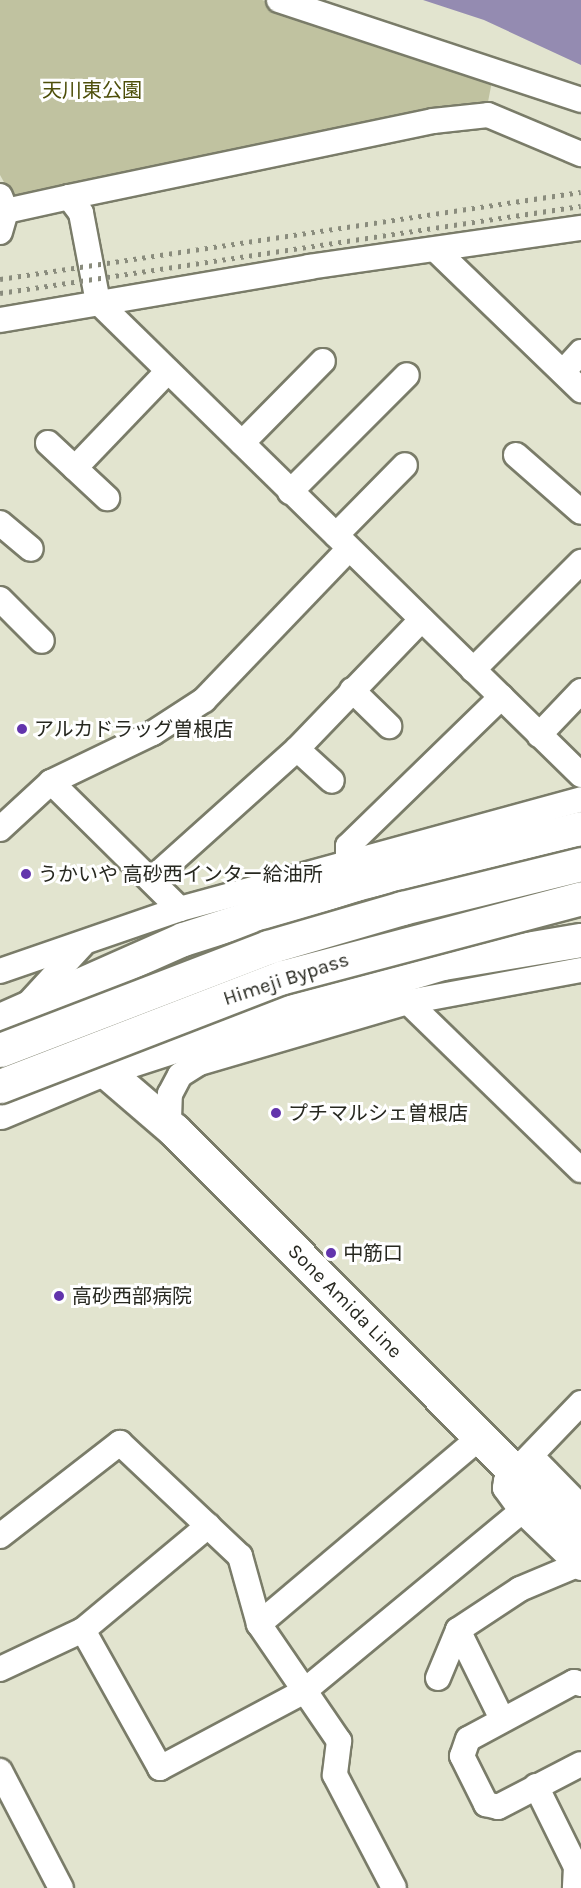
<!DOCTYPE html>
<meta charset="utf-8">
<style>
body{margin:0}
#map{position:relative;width:581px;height:1888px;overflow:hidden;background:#e2e4cf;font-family:Karla,"Noto Sans JP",sans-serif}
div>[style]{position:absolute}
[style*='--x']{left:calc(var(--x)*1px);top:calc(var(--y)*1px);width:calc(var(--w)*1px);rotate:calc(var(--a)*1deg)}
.green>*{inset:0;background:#c0c2a0}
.water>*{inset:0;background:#948bb1}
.roads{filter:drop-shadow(2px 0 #7a7c69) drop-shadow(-2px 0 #7a7c69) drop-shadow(0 2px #7a7c69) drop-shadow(0 -2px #7a7c69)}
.street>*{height:24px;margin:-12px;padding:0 12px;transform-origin:12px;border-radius:12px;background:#fff}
.secondary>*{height:33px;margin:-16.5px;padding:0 16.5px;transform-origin:16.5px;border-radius:16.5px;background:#fff}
.highway>*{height:33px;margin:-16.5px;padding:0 16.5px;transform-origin:16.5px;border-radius:16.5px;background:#fff}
.rail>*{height:4.5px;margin-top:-2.25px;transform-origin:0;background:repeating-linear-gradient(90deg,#8a8c7d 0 3px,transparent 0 9px)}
.bridges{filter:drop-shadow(2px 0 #7a7c69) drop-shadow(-2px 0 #7a7c69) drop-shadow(0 2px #7a7c69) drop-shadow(0 -2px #7a7c69)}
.highway-bridge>*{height:33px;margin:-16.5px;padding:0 16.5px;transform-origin:16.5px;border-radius:16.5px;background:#fff}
.dots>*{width:16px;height:16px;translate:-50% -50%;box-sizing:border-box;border:3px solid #fff;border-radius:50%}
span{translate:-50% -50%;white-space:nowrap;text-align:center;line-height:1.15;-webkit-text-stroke:6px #fff;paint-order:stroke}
.park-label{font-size:20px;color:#4e4f0a}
.poi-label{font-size:20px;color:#272820}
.left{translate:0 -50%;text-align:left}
.street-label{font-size:20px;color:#272820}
</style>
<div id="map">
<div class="green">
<div style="clip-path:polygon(0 0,262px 0,493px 76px,487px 107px,13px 198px,0 175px)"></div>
</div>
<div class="water">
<div style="clip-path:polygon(423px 0,581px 0,581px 65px,484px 20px)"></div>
</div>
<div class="roads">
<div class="street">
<div style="--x:279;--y:0;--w:318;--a:18.3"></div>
<div style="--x:0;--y:196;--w:16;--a:68"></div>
<div style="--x:6;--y:211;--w:65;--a:-12.5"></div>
<div style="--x:69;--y:197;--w:20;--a:53"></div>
<div style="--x:81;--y:213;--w:91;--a:79.2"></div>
<div style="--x:98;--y:302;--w:676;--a:44.4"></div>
<div style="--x:69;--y:197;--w:372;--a:-11.8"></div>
<div style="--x:433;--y:121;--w:55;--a:-6.2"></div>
<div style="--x:488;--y:115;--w:101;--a:22.8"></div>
<div style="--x:0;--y:232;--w:22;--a:-74"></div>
<div style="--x:436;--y:250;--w:202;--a:44"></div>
<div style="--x:0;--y:320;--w:314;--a:-9.7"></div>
<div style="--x:309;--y:267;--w:275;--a:-8.2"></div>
<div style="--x:563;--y:372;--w:27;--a:-48"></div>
<div style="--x:48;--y:443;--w:81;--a:43"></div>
<div style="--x:242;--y:443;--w:115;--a:-45.4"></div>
<div style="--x:516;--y:455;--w:86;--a:41.2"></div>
<div style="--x:75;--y:468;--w:134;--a:-46.2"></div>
<div style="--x:290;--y:492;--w:165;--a:-45"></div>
<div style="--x:0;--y:523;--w:40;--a:40"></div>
<div style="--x:336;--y:535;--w:98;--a:-45.4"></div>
<div style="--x:0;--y:599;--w:59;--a:45"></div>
<div style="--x:473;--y:670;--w:153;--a:-45"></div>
<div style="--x:352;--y:690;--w:52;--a:44.2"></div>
<div style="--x:539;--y:735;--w:61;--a:-46.3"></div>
<div style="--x:297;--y:749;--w:47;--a:42.4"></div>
<div style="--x:51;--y:782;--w:181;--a:44.6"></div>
<div style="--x:0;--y:829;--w:69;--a:-42.7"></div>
<div style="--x:51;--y:782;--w:113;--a:-25.7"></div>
<div style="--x:153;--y:733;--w:61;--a:-32.9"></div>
<div style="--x:204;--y:700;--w:209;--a:-46.2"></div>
<div style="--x:361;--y:858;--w:14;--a:159"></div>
<div style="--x:348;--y:863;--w:17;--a:-90"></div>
<div style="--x:348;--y:846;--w:214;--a:-44.2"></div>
<div style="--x:151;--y:880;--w:196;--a:-41.9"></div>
<div style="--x:297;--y:749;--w:180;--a:-46.1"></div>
<div style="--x:0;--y:971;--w:190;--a:-19"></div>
<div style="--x:180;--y:909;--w:416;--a:-15.3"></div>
<div style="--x:408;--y:1002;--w:241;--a:44.2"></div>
<div style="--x:26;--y:1006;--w:83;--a:-47.4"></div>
<div style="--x:174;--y:1130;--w:12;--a:-114"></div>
<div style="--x:169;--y:1119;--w:25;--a:-88"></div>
<div style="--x:170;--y:1094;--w:21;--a:-62"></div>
<div style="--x:180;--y:1075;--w:22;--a:-32"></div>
<div style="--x:199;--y:1063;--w:218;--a:-16.3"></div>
<div style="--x:408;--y:1002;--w:176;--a:-10.5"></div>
<div style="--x:581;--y:1403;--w:108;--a:133.9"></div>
<div style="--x:506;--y:1481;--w:7;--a:98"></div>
<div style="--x:505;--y:1488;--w:29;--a:54"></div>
<div style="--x:522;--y:1511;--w:82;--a:44"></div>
<div style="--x:531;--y:1456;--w:71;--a:45.6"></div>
<div style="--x:0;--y:1536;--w:152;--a:-37.8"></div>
<div style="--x:120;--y:1443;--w:165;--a:43.3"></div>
<div style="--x:240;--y:1556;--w:71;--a:74.4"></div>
<div style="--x:259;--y:1624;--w:142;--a:55.6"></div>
<div style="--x:339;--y:1741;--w:34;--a:97"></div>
<div style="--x:335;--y:1775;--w:127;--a:62.4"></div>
<div style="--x:259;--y:1624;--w:289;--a:-40.2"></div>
<div style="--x:83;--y:1630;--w:158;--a:60.8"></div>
<div style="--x:160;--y:1768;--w:162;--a:-28"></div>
<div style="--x:303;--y:1692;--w:284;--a:-39.6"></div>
<div style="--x:458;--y:1630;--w:99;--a:63.7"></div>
<div style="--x:0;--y:1669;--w:92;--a:-25.2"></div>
<div style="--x:83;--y:1630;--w:163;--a:-39.8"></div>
<div style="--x:438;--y:1678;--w:52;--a:-67.4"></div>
<div style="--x:458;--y:1630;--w:74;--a:-33.5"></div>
<div style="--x:520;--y:1589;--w:62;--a:-22.8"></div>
<div style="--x:581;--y:1684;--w:7;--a:-164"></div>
<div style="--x:574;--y:1682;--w:120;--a:151.7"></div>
<div style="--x:468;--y:1739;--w:18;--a:109"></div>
<div style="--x:462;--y:1756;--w:54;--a:63.4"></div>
<div style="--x:486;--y:1804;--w:12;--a:14"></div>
<div style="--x:498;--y:1807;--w:93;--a:-27.4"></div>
<div style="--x:0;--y:1771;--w:132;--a:62.5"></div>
<div style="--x:536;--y:1786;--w:90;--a:63.7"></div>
<div style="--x:576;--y:1867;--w:21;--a:93"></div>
</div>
<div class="secondary">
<div style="--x:103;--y:1069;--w:94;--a:40.7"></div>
<div style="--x:174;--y:1130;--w:576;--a:45.07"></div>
</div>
<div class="highway">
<div style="--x:0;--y:1020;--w:200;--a:-23.9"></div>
<div style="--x:183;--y:939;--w:181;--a:-17.7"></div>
<div style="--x:355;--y:884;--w:233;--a:-13.9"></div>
<div style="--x:0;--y:1112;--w:112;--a:-22.7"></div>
<div style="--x:103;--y:1069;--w:202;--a:-17.9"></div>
<div style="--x:295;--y:1007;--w:154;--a:-16.6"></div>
<div style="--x:443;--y:963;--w:140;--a:-9.5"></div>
</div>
</div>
<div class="rail">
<div style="--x:0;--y:279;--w:587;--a:-8.52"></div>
<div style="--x:0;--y:293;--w:587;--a:-8.52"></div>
</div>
<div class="bridges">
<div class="highway-bridge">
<div style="--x:0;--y:1050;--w:287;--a:-21"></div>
<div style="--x:268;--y:947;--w:140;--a:-16.2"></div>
<div style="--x:402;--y:908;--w:184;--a:-13.8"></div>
<div style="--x:0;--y:1086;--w:303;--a:-21.1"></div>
<div style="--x:283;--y:977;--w:308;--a:-14.8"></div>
</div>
</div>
<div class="dots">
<div style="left:22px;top:729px;background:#6234ac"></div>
<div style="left:26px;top:874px;background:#6234ac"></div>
<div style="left:276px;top:1113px;background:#6234ac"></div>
<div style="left:331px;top:1253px;background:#6234ac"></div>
<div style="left:59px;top:1296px;background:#6234ac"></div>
</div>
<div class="park-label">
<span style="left:92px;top:90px">天川東公園</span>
</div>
<div class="poi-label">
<span class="left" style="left:34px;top:729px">アルカドラッグ曽根店</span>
<span class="left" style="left:38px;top:874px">うかいや 高砂西インター給油所</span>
<span class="left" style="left:288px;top:1113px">プチマルシェ曽根店</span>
<span class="left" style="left:343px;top:1253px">中筋口</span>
<span class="left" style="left:72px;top:1296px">高砂西部病院</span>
</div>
<div class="street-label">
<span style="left:286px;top:979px;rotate:-18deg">Himeji Bypass</span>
<span style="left:345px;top:1301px;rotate:45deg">Sone Amida Line</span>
</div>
</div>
